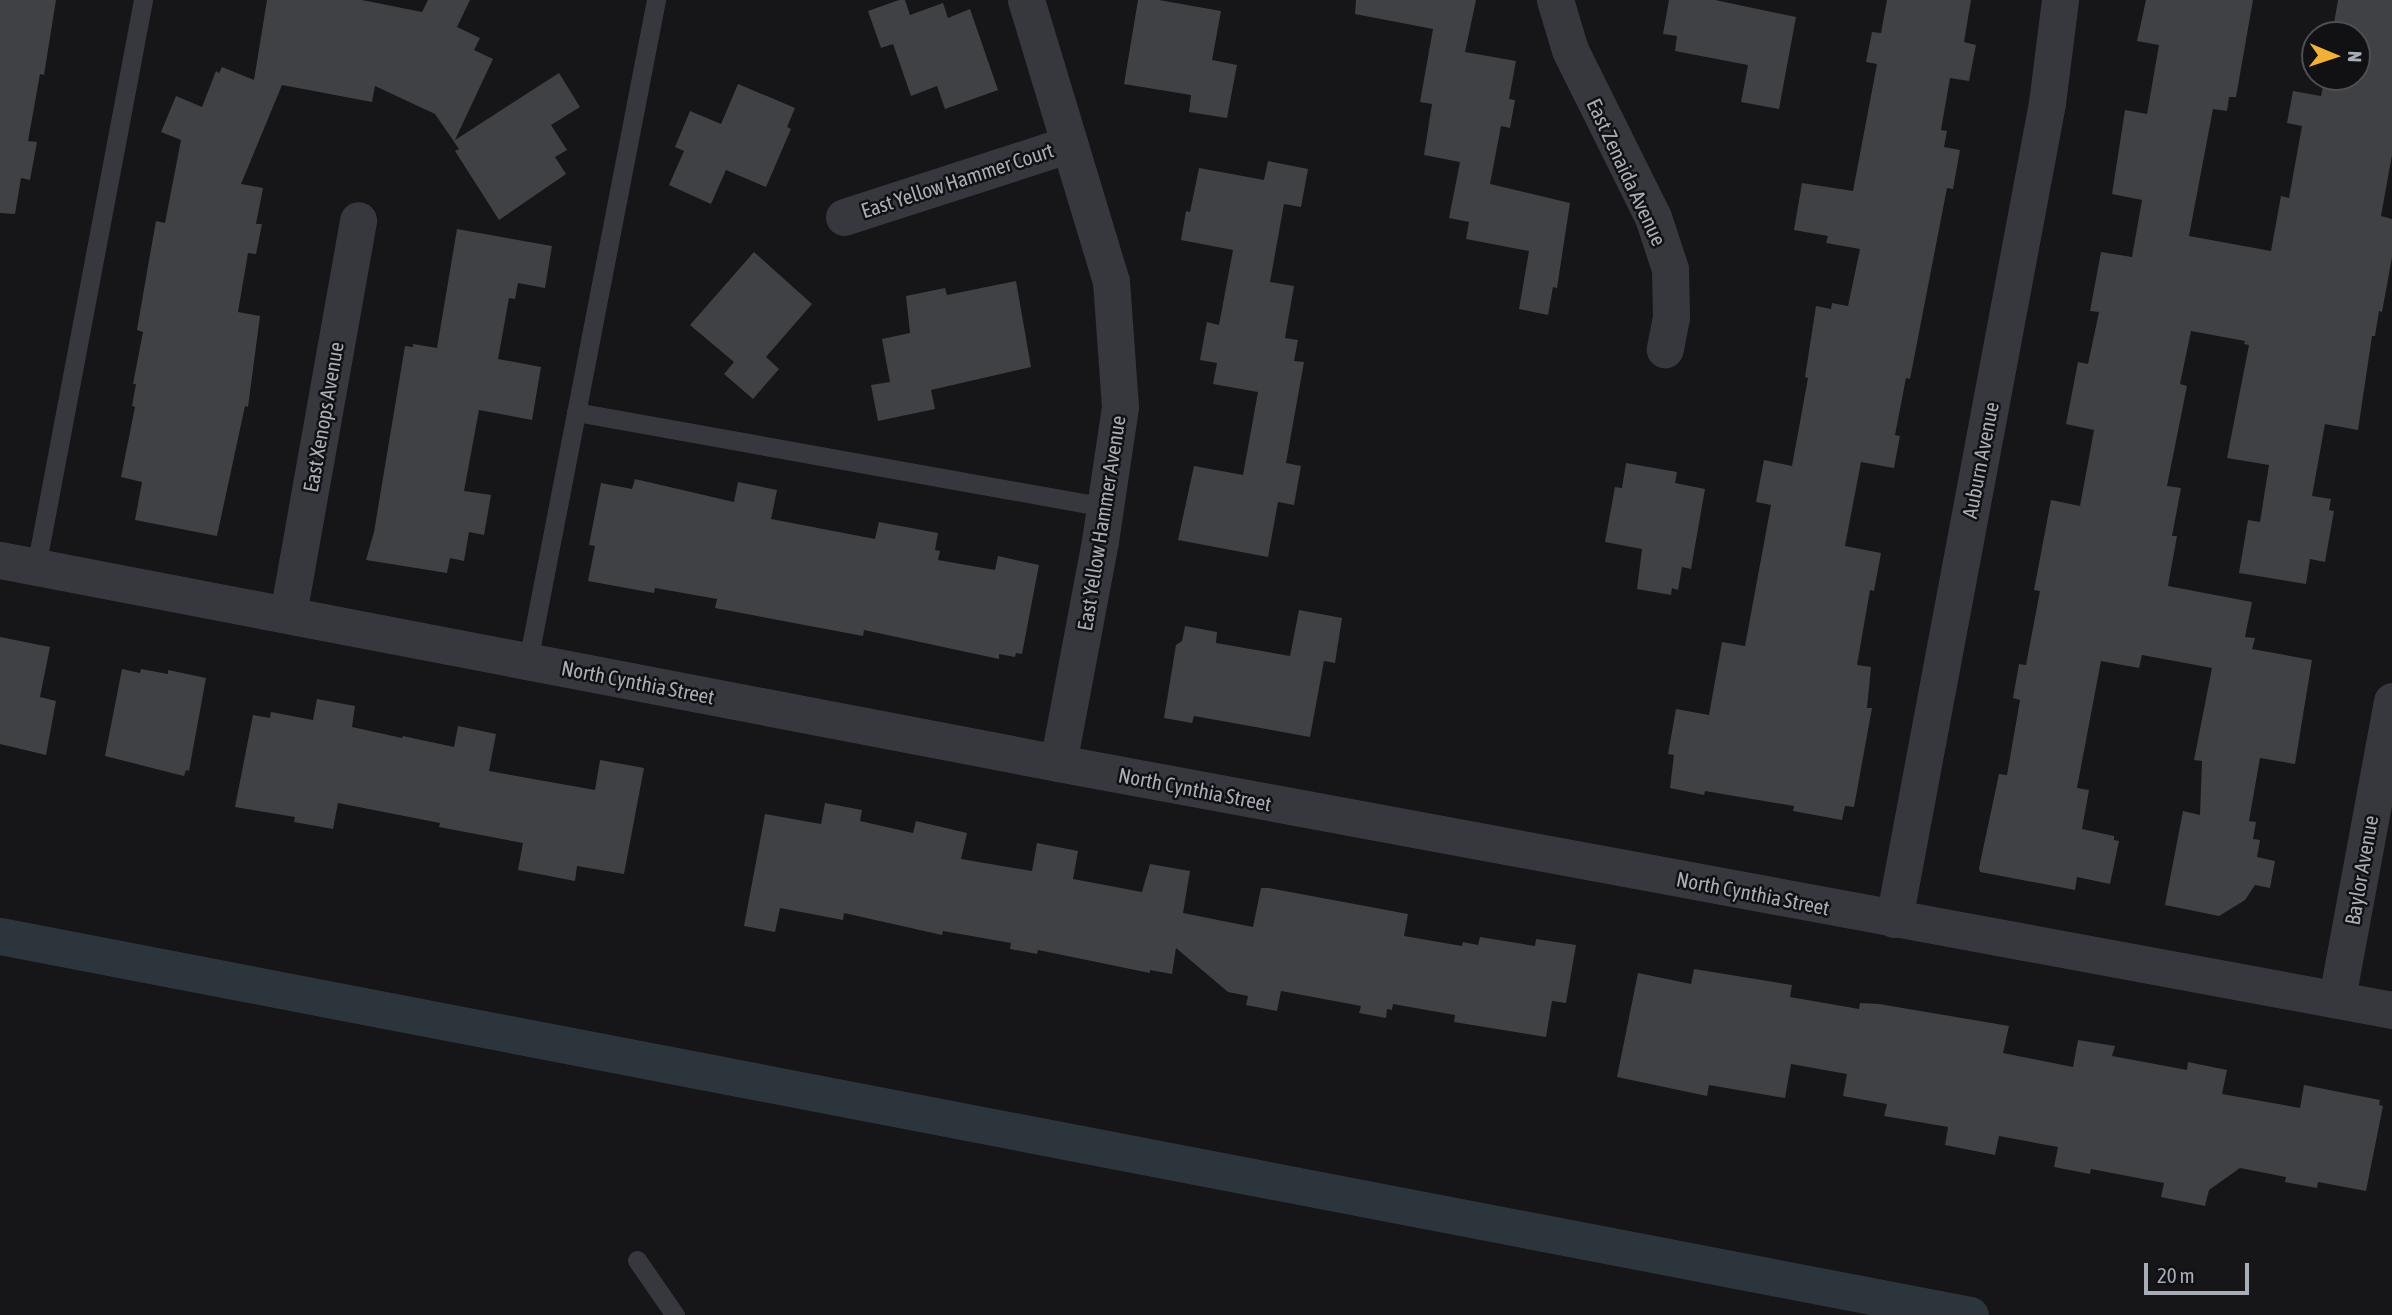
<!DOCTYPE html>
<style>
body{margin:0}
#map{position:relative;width:2392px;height:1315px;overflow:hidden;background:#161618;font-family:"Asap Condensed",sans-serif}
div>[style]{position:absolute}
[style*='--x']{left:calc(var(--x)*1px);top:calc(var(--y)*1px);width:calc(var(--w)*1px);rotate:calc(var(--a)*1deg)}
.canal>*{height:37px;margin:-18.5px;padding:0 18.5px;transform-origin:18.5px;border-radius:18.5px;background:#2c353c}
.building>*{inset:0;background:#404145}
.service>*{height:19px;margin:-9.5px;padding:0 9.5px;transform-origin:9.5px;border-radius:9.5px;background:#37383d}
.minor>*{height:37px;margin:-18.5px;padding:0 18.5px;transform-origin:18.5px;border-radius:18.5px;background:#37383d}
span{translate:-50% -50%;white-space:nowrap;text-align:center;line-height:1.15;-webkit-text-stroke:5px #111113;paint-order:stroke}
.street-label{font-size:21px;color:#a8adb8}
.north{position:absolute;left:2301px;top:21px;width:70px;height:70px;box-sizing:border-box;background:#111113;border:2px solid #4d4f55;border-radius:50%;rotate:92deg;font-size:19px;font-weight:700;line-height:28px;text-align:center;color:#a8adb8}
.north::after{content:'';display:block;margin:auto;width:24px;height:32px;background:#f2b134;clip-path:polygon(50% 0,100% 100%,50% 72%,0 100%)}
.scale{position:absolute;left:2144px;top:1263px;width:105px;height:32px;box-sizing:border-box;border:4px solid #a8adb8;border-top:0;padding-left:9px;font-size:21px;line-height:24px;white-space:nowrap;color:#a8adb8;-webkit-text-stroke:5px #111113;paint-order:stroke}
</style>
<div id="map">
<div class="canal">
<div style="--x:0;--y:936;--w:2006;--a:10.89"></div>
</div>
<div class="building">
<div style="clip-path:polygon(0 0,56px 0,44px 75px,40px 74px,28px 141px,37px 142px,30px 180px,21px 178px,15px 214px,0 213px)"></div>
<div style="clip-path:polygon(267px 0,362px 0,422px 12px,428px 0,470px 0,457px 27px,480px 38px,474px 50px,493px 59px,455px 140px,559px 73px,580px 107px,551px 125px,567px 150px,555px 157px,566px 174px,499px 220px,455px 151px,459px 149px,435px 114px,375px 86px,372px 102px,282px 85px,241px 184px,263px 188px,256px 224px,262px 224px,256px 254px,248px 253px,238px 312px,260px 316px,248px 407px,245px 406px,217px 536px,135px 520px,142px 482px,121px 477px,135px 407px,132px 406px,136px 384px,133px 384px,143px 332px,137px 330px,148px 266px,156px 221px,165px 223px,181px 140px,161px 132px,176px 96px,202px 107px,216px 71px,219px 73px,222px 67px,254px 80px)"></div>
<div style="clip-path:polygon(899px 0,905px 0,910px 15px,943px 3px,948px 18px,970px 9px,998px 90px,945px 109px,937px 86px,911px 96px,893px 44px,881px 48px,868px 11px)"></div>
<div style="clip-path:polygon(1138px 0,1159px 0,1221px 11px,1212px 60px,1237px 65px,1227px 118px,1189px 112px,1191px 95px,1124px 84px)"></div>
<div style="clip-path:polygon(1356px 0,1476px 0,1465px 52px,1516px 61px,1509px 99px,1515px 100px,1510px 128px,1501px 126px,1490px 184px,1570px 203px,1557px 288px,1553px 287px,1548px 315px,1519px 309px,1529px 251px,1466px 239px,1469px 222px,1449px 218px,1460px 162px,1424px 155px,1432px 104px,1420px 102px,1433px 29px,1355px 14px)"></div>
<div style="clip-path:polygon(1669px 0,1715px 0,1796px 17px,1779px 109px,1741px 102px,1748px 65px,1675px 51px,1677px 36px,1663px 34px)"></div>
<div style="clip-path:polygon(1887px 0,1971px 0,1964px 42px,1976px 45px,1969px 81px,1950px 78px,1941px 130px,1947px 131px,1944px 147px,1960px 150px,1953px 189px,1947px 188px,1910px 379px,1906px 378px,1895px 435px,1900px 436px,1894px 468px,1861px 462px,1845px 546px,1881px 553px,1874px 591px,1870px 590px,1857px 665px,1871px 667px,1867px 708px,1872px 708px,1854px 807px,1845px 806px,1842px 820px,1793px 811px,1794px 806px,1705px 791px,1704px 795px,1670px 788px,1674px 755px,1668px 754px,1676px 709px,1709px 715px,1722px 642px,1745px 646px,1771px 505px,1756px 502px,1764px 460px,1792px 466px,1808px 378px,1805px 377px,1816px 306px,1831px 309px,1832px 303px,1848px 306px,1860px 249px,1826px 243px,1828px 236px,1794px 230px,1802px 183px,1853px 191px,1877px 64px,1866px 62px,1872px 32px,1881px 33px)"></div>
<div style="clip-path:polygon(2146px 0,2253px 0,2236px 97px,2229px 97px,2227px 111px,2213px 109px,2189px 236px,2271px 251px,2281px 196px,2289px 198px,2302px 126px,2287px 123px,2293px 91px,2321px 96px,2325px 77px,2357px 77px,2357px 35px,2332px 35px,2338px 0,2392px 0,2392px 155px,2381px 216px,2392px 219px,2392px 257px,2382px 312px,2379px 311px,2375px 336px,2372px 336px,2358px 430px,2325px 424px,2312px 496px,2331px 499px,2329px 510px,2334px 511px,2325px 562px,2310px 559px,2306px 584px,2239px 573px,2248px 520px,2260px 522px,2269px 465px,2227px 458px,2249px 345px,2244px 344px,2245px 341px,2191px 331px,2180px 384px,2187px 386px,2167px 486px,2181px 488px,2172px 536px,2177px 536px,2168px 586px,2252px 602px,2245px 637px,2255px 638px,2252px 649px,2312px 660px,2295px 764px,2260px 758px,2249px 821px,2256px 822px,2253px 839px,2260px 840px,2257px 857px,2275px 861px,2270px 888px,2255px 885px,2245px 900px,2219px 916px,2165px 905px,2183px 811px,2200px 815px,2202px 761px,2194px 760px,2212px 668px,2142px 655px,2139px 668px,2101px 661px,2077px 788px,2089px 790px,2082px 829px,2114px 836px,2114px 840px,2119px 841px,2110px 884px,2077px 877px,2075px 890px,1980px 872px,1979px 868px,1999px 774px,2007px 775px,2020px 700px,2013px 698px,2019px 664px,2026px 665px,2040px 591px,2034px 590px,2051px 500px,2080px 506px,2094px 430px,2066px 424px,2078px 362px,2088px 364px,2099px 312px,2090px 311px,2101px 252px,2132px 257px,2142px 200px,2112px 194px,2125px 110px,2147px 114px,2159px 45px,2137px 41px)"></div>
<div style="clip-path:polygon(738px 84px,795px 108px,787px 127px,791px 129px,766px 187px,726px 170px,711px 204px,669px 185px,684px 151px,675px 147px,690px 111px,721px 124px)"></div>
<div style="clip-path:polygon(1268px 161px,1308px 169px,1301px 207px,1284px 204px,1270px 282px,1294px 286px,1285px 338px,1298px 340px,1294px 361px,1304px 362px,1286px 463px,1301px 466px,1294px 505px,1278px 502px,1268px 557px,1178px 540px,1194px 466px,1243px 475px,1258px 392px,1213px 384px,1217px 363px,1200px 360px,1207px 322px,1219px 325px,1233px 250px,1181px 240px,1186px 211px,1190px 212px,1199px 168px,1264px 180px)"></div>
<div style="clip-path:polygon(457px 229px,552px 246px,545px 288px,518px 283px,515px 299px,509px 298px,498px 359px,541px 367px,532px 420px,479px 410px,464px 491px,491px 495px,484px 535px,469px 532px,464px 561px,450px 558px,447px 573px,366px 560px,374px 532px,405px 346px,413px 347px,413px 344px,437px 348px)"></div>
<div style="clip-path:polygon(754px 252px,812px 304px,766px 357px,779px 369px,753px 399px,724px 374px,734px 362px,690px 325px)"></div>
<div style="clip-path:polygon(1016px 281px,1031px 367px,931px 390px,935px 409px,878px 421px,871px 385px,890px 382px,882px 339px,910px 333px,906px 296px,945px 288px,947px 295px)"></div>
<div style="clip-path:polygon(1626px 463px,1677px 472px,1675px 483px,1705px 489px,1691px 569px,1682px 567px,1678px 590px,1672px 588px,1671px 595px,1637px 589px,1642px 549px,1605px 542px,1615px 487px,1622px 488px)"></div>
<div style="clip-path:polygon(635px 479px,734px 502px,738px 482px,777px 490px,771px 519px,875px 539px,879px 522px,938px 533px,935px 550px,940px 551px,938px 560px,995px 570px,998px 556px,1039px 565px,1022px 654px,1016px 653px,1015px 657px,999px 654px,999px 659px,864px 630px,863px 636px,715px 608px,717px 599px,655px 588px,654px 593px,588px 581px,595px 546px,589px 545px,601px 483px,632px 489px)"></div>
<div style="clip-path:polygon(1299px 610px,1342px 618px,1335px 663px,1324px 661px,1310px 737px,1194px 716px,1192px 723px,1164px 718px,1176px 645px,1182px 641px,1185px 626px,1217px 632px,1216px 643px,1290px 656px)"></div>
<div style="clip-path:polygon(0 637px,50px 647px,40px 697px,56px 701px,46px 755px,0 744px)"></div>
<div style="clip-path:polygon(122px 669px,140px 673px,141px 669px,168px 674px,168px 670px,206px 678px,189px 771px,186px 770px,184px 776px,105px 756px)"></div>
<div style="clip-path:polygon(317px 699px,355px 706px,352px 727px,402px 738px,403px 736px,454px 747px,458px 726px,496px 734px,489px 771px,595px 790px,600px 760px,644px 768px,624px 874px,577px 866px,575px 881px,518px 870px,523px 843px,439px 827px,440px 823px,338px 803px,333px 829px,294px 822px,295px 817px,235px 807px,253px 715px,270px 718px,271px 712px,313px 720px)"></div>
<div style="clip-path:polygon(825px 803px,862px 810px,860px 821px,913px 833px,916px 821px,967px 833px,961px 859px,1032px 871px,1037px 843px,1078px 851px,1073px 879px,1142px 892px,1150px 864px,1190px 871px,1183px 913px,1253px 927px,1261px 888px,1269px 888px,1408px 914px,1404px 936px,1462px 946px,1463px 942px,1478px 945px,1480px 937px,1535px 946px,1536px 939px,1576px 945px,1566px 1003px,1552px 1001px,1546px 1037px,1454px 1022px,1455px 1015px,1393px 1004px,1392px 1010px,1387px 1009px,1386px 1018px,1359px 1013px,1361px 1006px,1281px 991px,1277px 1011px,1246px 1005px,1248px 996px,1228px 992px,1176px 948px,1172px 974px,1150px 970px,1150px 973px,1038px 950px,1037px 954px,1010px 949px,1011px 943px,943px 931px,942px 935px,844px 913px,843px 920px,780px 908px,775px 932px,744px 926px,765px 814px,821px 824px)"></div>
<div style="clip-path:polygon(1694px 969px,1792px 985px,1790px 997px,1859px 1009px,1860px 1003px,1879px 1004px,2009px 1026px,2003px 1053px,2073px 1067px,2078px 1040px,2115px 1046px,2112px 1056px,2187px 1070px,2188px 1062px,2227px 1070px,2222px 1094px,2300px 1108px,2304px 1085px,2380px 1100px,2379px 1105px,2383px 1106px,2366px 1191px,2318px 1182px,2317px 1188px,2285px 1182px,2286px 1177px,2240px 1168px,2209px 1190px,2205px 1206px,2161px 1197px,2164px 1183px,2091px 1169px,2090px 1174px,2054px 1167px,2058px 1147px,1999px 1136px,1995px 1155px,1945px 1145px,1948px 1127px,1884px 1116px,1887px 1104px,1843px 1096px,1847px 1074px,1791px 1064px,1785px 1098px,1709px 1085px,1707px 1096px,1617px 1077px,1638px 973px,1691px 984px)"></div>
</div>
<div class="service">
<div style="--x:576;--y:412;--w:537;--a:10.18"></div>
<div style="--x:36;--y:567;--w:577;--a:-79.31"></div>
<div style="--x:528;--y:661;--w:673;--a:-79.04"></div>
<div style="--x:637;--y:1260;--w:67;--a:55.4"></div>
</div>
<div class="minor">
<div style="--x:1026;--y:0;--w:294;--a:73.2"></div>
<div style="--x:1111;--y:281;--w:126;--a:85.9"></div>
<div style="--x:1120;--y:407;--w:135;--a:98.5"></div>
<div style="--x:1100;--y:541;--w:226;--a:100.7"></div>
<div style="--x:1555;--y:0;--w:52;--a:73.3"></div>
<div style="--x:1570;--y:50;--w:186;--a:63.6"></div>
<div style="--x:1653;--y:217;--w:55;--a:71.9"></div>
<div style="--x:1670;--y:269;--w:48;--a:88.8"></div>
<div style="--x:1671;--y:317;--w:33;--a:101"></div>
<div style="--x:844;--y:217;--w:237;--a:-17.9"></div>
<div style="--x:0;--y:560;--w:1077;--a:10.86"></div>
<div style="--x:1058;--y:763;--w:1357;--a:10.49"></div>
<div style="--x:288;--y:614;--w:400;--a:-79.9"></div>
<div style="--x:1894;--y:919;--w:830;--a:-79.38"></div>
<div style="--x:2047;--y:103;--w:104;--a:-82.8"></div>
<div style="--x:2337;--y:998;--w:302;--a:-79.5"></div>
</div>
<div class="street-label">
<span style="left:1627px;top:172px;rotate:65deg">East Zenaida Avenue</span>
<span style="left:957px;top:180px;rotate:-18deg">East Yellow Hammer Court</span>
<span style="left:323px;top:417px;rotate:-80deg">East Xenops Avenue</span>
<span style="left:1980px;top:460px;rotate:-79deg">Auburn Avenue</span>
<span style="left:1101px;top:523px;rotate:-81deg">East Yellow Hammer Avenue</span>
<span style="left:638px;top:682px;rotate:11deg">North Cynthia Street</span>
<span style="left:1195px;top:789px;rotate:11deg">North Cynthia Street</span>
<span style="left:2361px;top:870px;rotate:-80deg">Baylor Avenue</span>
<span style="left:1753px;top:893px;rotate:11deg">North Cynthia Street</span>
</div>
<div class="north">N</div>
<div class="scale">20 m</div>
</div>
